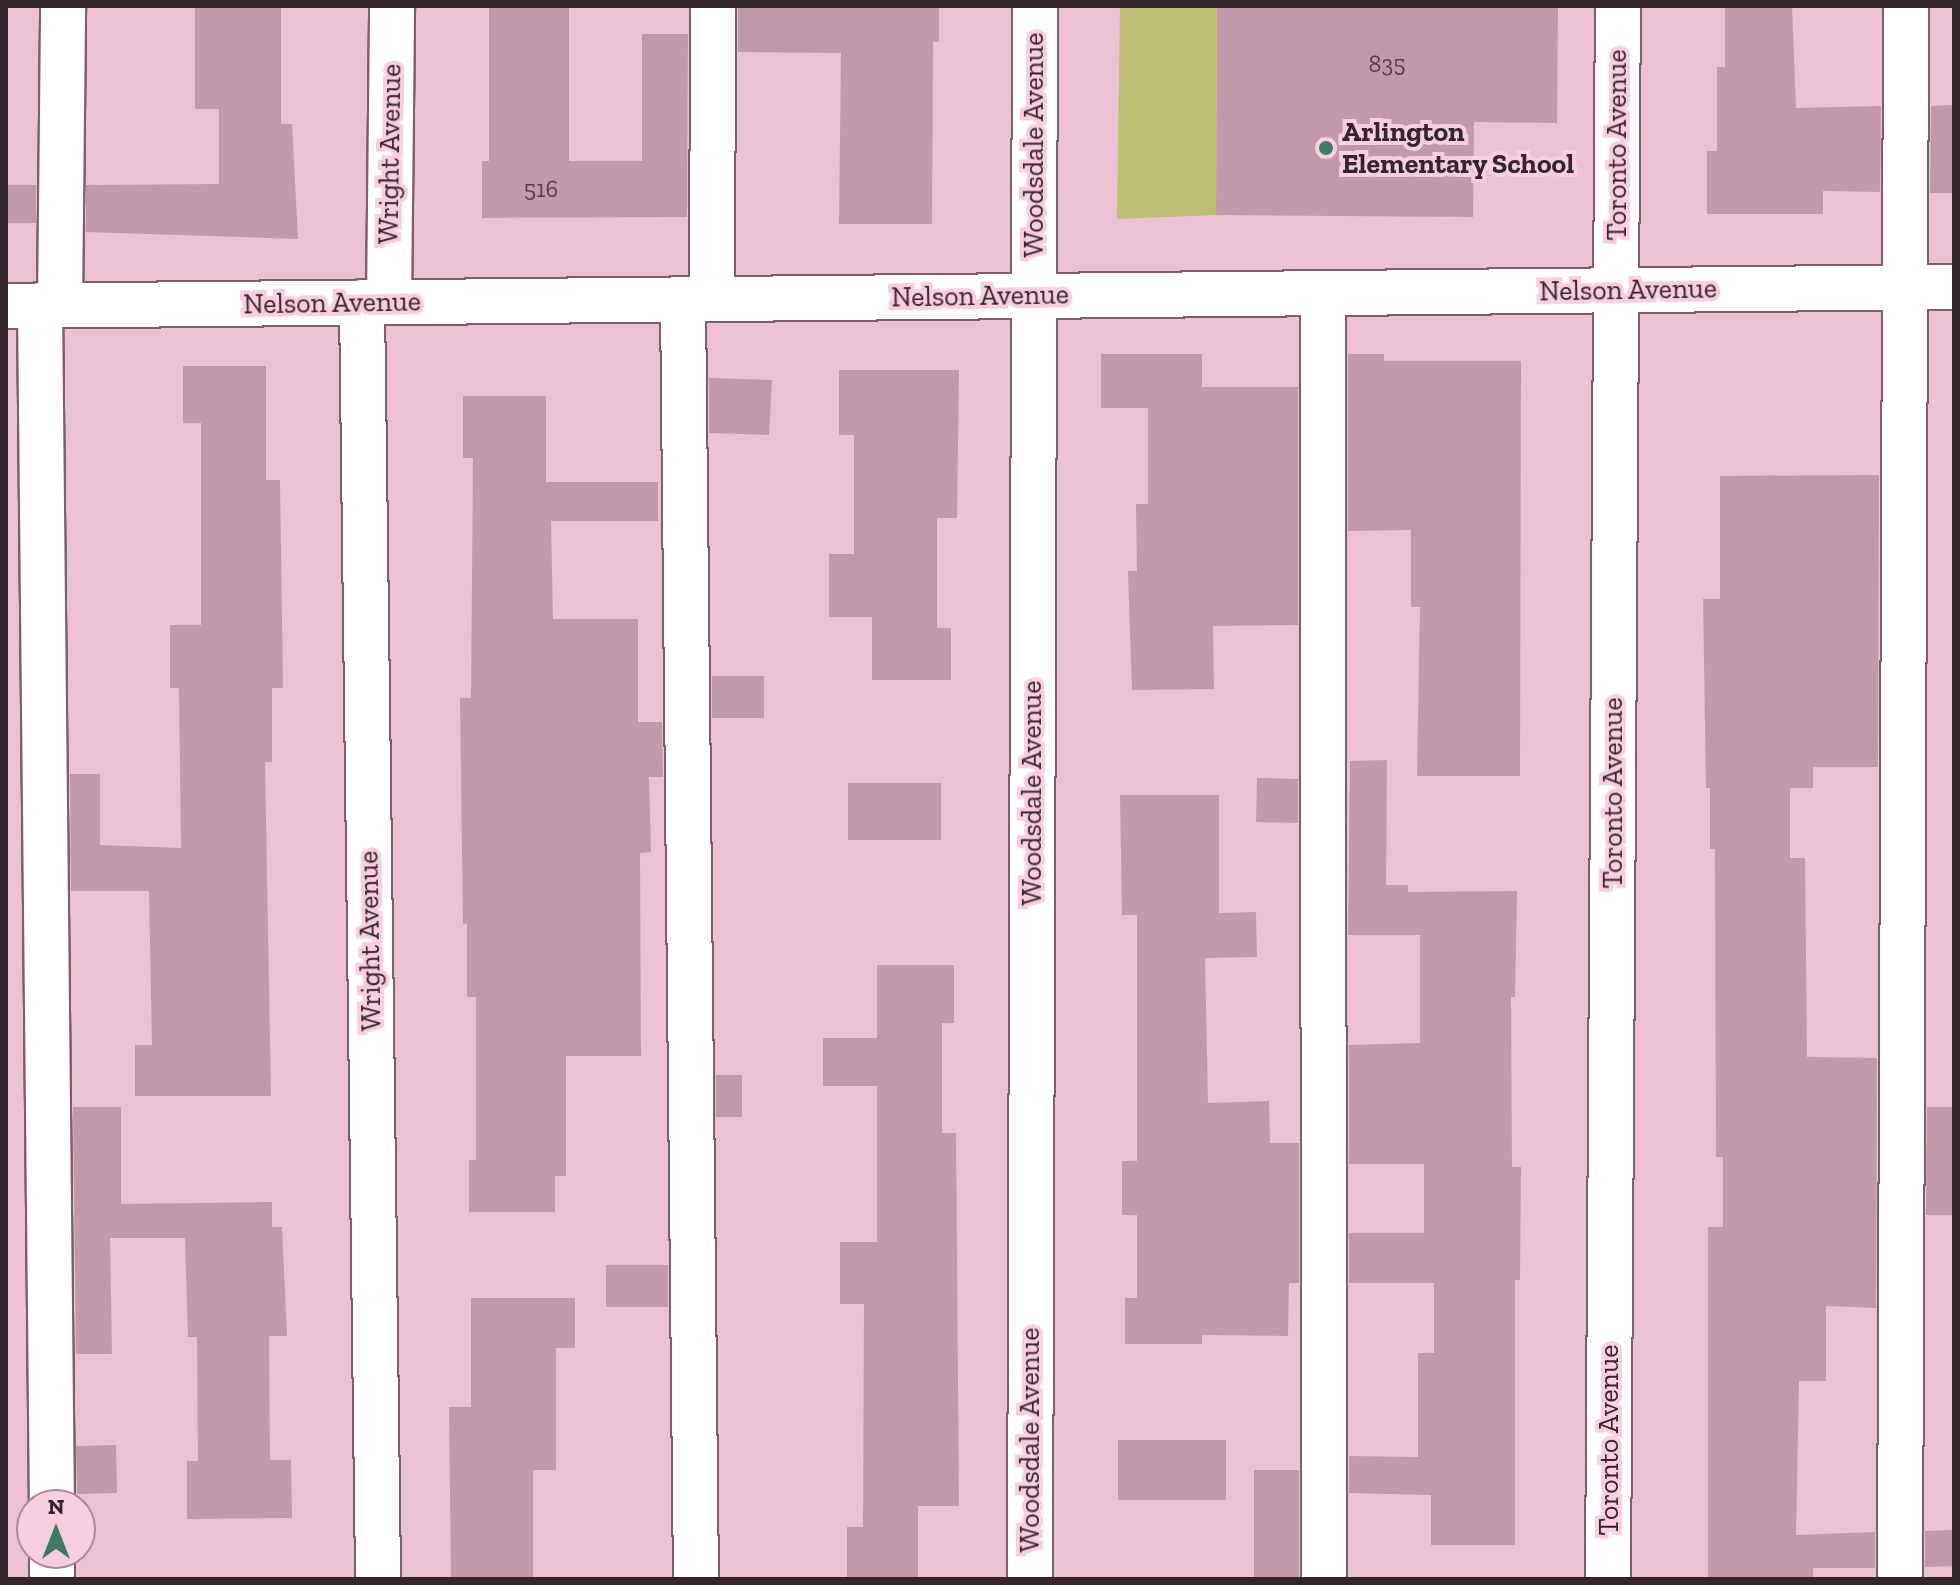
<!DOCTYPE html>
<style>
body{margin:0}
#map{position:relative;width:1960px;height:1585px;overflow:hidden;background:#ebc1d3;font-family:"Zilla Slab",serif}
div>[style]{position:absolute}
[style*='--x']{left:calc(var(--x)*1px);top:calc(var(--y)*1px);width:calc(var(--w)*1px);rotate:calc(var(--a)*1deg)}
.green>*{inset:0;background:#bcbf76}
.building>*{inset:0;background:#c199ab}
.roads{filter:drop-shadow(2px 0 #805c6c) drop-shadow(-2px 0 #805c6c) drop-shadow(0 2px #805c6c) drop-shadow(0 -2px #805c6c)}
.minor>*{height:44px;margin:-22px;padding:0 22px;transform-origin:22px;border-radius:22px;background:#fff}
.dots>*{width:22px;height:22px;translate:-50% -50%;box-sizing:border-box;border:4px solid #f8cee0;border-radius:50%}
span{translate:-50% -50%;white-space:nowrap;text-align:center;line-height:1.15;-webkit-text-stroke:8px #f8cee0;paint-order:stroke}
.number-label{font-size:24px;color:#57414b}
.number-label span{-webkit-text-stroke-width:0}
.poi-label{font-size:28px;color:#34242b;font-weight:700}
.left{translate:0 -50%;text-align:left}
.street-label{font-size:28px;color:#34242b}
.frame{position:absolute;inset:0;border:8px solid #34242b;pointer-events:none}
.north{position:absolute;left:16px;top:1489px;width:80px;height:80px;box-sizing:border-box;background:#f8cee0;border:2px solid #aa8a98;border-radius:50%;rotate:0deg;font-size:22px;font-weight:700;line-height:32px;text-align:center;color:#34242b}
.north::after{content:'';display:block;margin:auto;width:28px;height:36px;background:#3e7c67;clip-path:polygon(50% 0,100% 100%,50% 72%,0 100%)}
</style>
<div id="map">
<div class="green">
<div style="clip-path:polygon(1120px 6px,1217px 6px,1216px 215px,1117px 219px)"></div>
</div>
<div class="building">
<div style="clip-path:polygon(195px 6px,281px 6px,281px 124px,292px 124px,298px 239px,86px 232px,86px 185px,219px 184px,219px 109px,195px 109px)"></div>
<div style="clip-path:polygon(489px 6px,569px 6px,569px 161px,642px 161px,642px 34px,688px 34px,687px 217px,482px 218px,482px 161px,489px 161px)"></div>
<div style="clip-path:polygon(738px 6px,939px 6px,939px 42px,933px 42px,932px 224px,839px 224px,841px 53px,738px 52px)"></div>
<div style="clip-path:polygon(1217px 6px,1558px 6px,1557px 123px,1474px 122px,1473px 217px,1216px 215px)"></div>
<div style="clip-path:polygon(1725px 6px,1792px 6px,1796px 108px,1881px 106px,1880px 192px,1823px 191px,1823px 214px,1707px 214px,1707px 151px,1717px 151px,1717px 67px,1725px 67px)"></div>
<div style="clip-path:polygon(1954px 105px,1954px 193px,1930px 193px,1931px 106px)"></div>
<div style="clip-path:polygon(6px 185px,36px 185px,36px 223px,6px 223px)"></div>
<div style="clip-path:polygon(1101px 354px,1202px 354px,1202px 387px,1298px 387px,1298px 625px,1213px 626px,1214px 689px,1132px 690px,1128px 571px,1137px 571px,1136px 504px,1148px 504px,1148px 408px,1101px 408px)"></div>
<div style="clip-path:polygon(1348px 354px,1384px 354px,1384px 361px,1521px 361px,1520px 776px,1417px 776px,1420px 607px,1411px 607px,1411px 530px,1348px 531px)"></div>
<div style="clip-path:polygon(183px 366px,266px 366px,266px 480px,280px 480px,283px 688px,272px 688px,272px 762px,265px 762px,271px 1096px,135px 1096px,135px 1045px,152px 1045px,149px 891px,71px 891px,70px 774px,100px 774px,100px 845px,181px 848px,179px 688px,170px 688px,170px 625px,201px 625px,201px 423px,183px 423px)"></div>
<div style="clip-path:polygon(839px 370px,959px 370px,957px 518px,937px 518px,937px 628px,951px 628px,951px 680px,872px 680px,872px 617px,829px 617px,829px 554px,854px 554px,854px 435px,839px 435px)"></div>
<div style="clip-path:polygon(709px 378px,772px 380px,769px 435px,709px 433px)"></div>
<div style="clip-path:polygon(463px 396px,546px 396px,546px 482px,658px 482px,658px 521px,551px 521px,553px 619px,638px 619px,638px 722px,662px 722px,663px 777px,649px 777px,651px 852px,640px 853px,641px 1056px,566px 1056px,566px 1176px,555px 1176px,555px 1212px,469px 1212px,469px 1160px,476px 1160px,476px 997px,467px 997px,467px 924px,463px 924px,460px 698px,471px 698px,473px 458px,463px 458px)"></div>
<div style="clip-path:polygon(1879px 475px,1878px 767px,1813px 767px,1813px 788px,1790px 788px,1790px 858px,1805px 858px,1807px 1057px,1877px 1058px,1876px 1308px,1826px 1306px,1826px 1381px,1799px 1381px,1796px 1535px,1875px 1532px,1875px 1568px,1813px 1568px,1813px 1579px,1708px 1579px,1708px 1227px,1723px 1227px,1723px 1157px,1716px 1157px,1715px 849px,1710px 849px,1710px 788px,1706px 788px,1703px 599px,1720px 599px,1720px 476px)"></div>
<div style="clip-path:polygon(712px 676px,764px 676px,764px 718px,712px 718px)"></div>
<div style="clip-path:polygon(1387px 760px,1386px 885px,1408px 885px,1408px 892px,1517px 891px,1515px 997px,1511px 997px,1512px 1167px,1521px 1167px,1520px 1280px,1515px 1280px,1515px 1545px,1431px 1545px,1431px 1495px,1349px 1493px,1349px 1456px,1418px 1457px,1418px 1353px,1434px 1353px,1434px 1283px,1349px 1283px,1349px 1233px,1424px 1233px,1424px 1164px,1349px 1164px,1349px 1045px,1420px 1043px,1420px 935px,1348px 935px,1350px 761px)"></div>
<div style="clip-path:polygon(1257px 778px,1298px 779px,1298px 823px,1256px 822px)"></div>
<div style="clip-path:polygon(848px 783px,941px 783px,941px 840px,848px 840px)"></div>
<div style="clip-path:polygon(1120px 795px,1219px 795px,1219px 913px,1256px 912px,1257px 957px,1205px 958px,1208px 1103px,1269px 1101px,1270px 1143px,1299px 1143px,1299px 1283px,1289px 1283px,1288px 1336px,1202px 1335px,1202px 1344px,1125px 1344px,1125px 1298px,1137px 1298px,1137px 1215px,1122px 1215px,1122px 1161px,1137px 1161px,1137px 915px,1122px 915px)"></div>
<div style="clip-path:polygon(877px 965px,954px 965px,954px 1023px,942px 1023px,942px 1133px,956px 1133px,959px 1506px,918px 1506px,918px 1579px,847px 1579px,847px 1527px,863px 1527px,864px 1304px,840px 1304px,840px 1242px,877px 1242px,877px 1086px,823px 1086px,823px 1038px,877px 1038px)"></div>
<div style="clip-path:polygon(716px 1075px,742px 1075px,742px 1117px,716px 1117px)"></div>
<div style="clip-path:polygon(73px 1107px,121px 1107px,121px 1204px,272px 1202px,272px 1227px,282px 1227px,287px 1336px,269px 1336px,270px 1460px,291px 1460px,292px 1518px,187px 1519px,187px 1461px,198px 1461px,197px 1337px,188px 1337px,185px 1238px,110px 1238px,112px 1354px,76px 1354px)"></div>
<div style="clip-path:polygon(1927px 1107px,1954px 1107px,1954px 1215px,1926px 1215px)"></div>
<div style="clip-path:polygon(606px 1265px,668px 1265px,668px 1307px,606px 1307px)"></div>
<div style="clip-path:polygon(471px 1298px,575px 1298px,575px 1348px,556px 1348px,556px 1470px,533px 1470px,533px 1578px,451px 1578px,449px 1407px,471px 1407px)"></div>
<div style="clip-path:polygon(1118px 1440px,1226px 1440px,1226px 1500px,1118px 1500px)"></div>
<div style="clip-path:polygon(116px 1445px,117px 1493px,77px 1494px,76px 1446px)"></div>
<div style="clip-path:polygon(1254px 1470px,1299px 1470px,1299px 1579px,1254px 1579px)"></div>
<div style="clip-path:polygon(1954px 1530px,1954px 1566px,1925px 1567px,1925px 1531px)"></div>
</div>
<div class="roads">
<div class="minor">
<div style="--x:1323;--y:293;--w:1286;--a:89.96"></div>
<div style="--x:683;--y:299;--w:1280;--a:89.42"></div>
<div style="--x:712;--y:299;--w:293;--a:-89.8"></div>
<div style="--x:362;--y:302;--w:1277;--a:89.28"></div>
<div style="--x:389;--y:302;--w:296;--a:-89.4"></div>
<div style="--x:40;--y:305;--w:1200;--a:89.43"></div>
<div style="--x:60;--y:305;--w:299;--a:-89.4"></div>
<div style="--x:6;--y:306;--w:1948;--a:-0.56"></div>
<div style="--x:52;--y:1553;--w:26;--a:90"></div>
<div style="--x:1030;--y:1579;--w:1573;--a:-89.82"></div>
<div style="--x:1608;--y:1579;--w:1573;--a:-89.64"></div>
<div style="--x:1900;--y:1579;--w:1573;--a:-89.78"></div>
</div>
</div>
<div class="dots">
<div style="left:1326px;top:148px;background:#3e7c67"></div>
</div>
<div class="number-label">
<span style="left:1387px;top:64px">835</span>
<span style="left:541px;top:189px">516</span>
</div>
<div class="poi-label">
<span class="left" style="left:1342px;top:148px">Arlington<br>Elementary School</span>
</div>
<div class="street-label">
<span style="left:1034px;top:145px;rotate:-90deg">Woodsdale Avenue</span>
<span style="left:1617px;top:145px;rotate:-90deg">Toronto Avenue</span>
<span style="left:390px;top:154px;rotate:-89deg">Wright Avenue</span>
<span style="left:1628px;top:290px;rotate:-1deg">Nelson Avenue</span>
<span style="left:980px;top:296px;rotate:-1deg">Nelson Avenue</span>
<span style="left:332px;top:303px;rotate:-1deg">Nelson Avenue</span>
<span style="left:1032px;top:793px;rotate:-90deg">Woodsdale Avenue</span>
<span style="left:1613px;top:793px;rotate:-90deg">Toronto Avenue</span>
<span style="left:370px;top:941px;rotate:-91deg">Wright Avenue</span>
<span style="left:1030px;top:1440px;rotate:-90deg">Woodsdale Avenue</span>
<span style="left:1609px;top:1440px;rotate:-90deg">Toronto Avenue</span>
</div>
<div class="frame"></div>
<div class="north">N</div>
</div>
